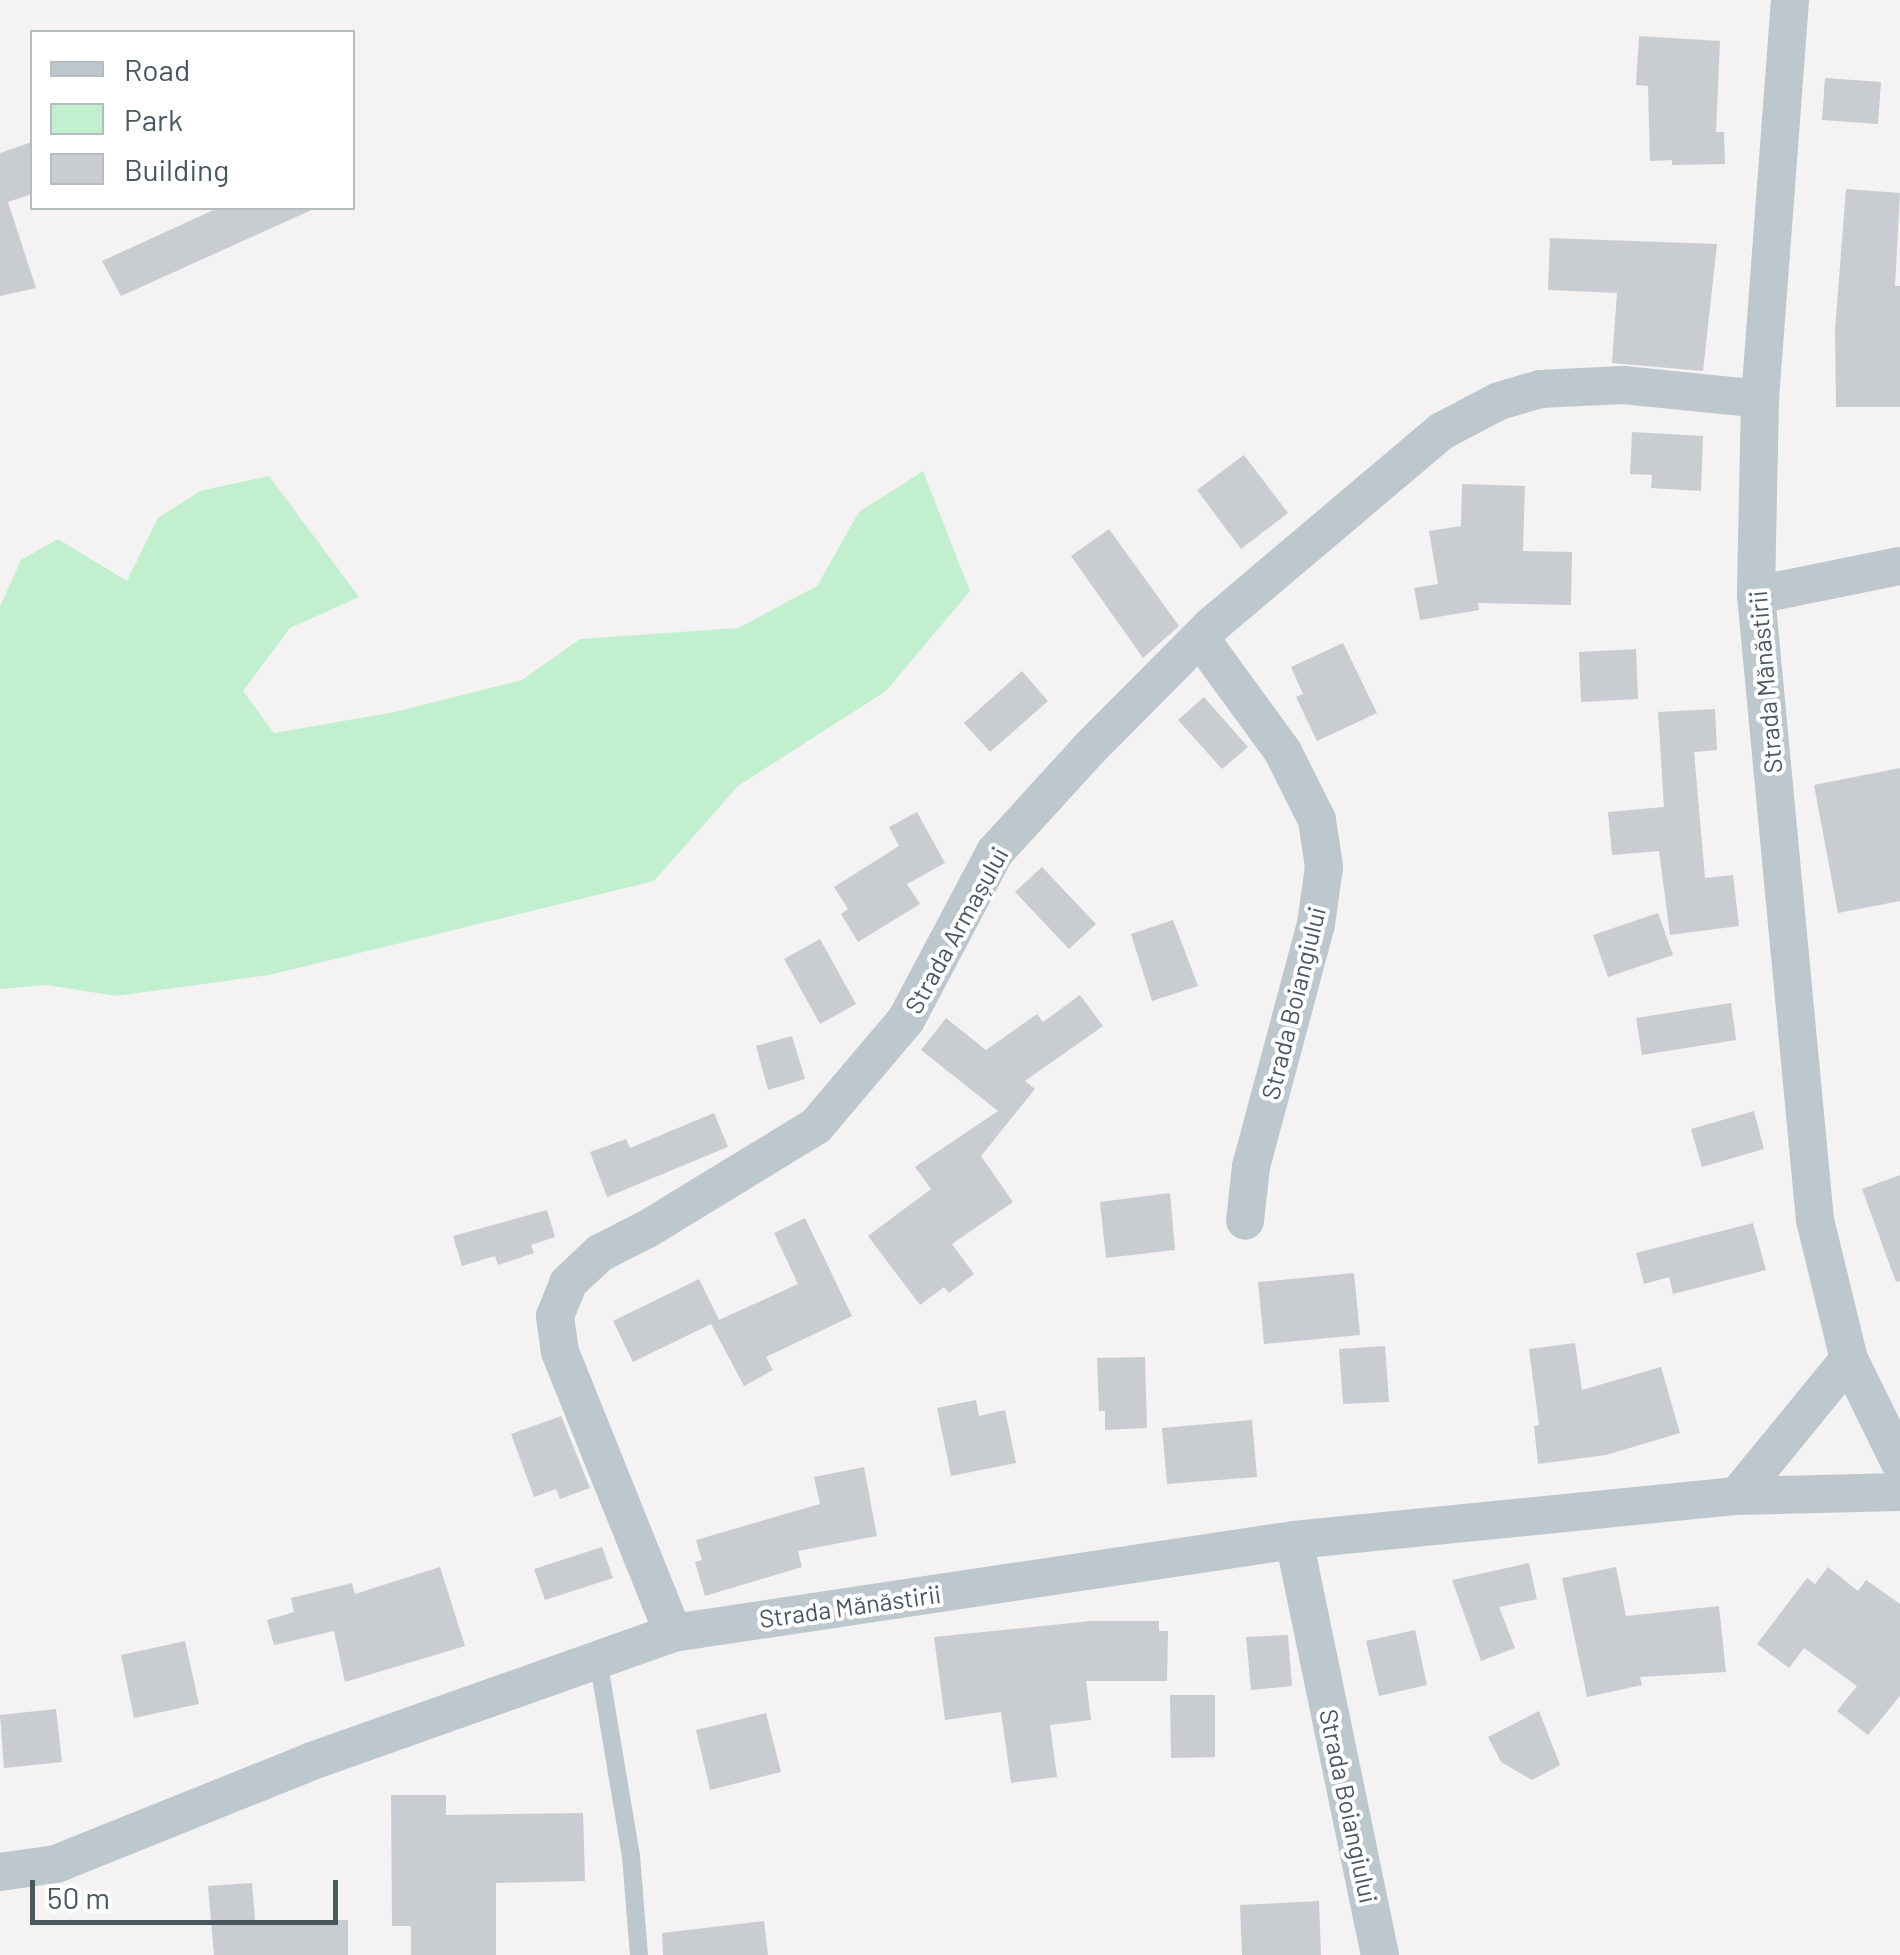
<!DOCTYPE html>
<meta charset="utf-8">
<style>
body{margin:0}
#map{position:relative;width:1900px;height:1955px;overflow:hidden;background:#f4f2f2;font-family:Barlow,sans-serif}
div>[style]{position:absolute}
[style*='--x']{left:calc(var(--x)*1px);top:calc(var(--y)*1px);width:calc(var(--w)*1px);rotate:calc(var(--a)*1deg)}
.green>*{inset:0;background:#c2f0cf}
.building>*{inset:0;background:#c9cdd1}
.lane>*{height:18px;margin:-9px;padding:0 9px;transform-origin:9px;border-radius:9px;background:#bdc7ce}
.street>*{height:38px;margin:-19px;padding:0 19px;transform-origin:19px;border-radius:19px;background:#bdc7ce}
span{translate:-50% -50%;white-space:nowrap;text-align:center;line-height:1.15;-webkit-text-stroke:8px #fff;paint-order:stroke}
.street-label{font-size:25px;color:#49575f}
.legend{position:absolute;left:30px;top:30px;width:325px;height:180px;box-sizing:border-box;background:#fff;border:2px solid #b6bcbf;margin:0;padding:12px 18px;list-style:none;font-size:30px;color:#49575f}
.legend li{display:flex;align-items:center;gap:20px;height:50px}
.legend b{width:50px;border:2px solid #b6bcbf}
.scale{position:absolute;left:30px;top:1880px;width:308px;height:45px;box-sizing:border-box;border:5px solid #49575f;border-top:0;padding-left:12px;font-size:30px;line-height:35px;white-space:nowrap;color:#49575f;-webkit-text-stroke:8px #fff;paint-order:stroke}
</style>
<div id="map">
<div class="green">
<div style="clip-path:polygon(923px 471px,970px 591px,886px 691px,738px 786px,654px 881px,269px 975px,116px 996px,47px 985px,0 989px,0 606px,21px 560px,58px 539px,127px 581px,158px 518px,200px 491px,269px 476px,359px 597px,290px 628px,243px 691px,274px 733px,395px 712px,522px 680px,580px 639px,738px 628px,817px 586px,859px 512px)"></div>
</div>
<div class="building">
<div style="clip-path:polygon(1639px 36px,1720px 41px,1716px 132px,1724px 132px,1725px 164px,1672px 165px,1672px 160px,1650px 161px,1648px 86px,1636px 85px)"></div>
<div style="clip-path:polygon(1825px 78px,1881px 82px,1878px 124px,1822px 120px)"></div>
<div style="clip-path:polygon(32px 142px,32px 194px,8px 202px,36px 288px,0 296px,0 153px)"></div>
<div style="clip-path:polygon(1846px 189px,1900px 193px,1895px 286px,1900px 286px,1900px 407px,1836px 407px,1835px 330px)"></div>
<div style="clip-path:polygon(218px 208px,316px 208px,121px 296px,102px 261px)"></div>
<div style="clip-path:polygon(1550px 238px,1717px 244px,1703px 371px,1612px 363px,1617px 293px,1548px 290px)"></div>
<div style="clip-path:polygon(1632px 432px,1703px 436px,1701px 491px,1651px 488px,1652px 475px,1630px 474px)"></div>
<div style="clip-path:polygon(1244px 455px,1288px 513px,1241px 549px,1197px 490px)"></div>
<div style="clip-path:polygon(1462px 484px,1525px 486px,1523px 551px,1572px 552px,1571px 605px,1478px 603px,1479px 610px,1420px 620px,1414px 588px,1438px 584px,1429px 531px,1461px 526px)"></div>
<div style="clip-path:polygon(1109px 529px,1179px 626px,1143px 658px,1071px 556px)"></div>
<div style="clip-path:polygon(1343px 643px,1377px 713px,1317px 741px,1296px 697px,1303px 694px,1291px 667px)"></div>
<div style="clip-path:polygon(1636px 649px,1638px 699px,1581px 702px,1579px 652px)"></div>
<div style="clip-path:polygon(1022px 671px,1048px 701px,990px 752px,964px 723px)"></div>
<div style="clip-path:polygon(1204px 697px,1248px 747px,1222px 769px,1178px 720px)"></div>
<div style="clip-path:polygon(1715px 709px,1717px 750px,1694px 752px,1705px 878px,1733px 875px,1739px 926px,1670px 935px,1659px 851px,1612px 855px,1608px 812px,1664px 807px,1658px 712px)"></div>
<div style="clip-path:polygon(1900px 768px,1900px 901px,1838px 913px,1814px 785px)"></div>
<div style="clip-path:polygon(917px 812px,945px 863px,907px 884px,920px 904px,858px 942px,841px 914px,848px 909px,834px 887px,899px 846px,889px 827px)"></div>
<div style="clip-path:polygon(1042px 867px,1096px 924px,1069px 949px,1015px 892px)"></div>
<div style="clip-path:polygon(1658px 913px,1673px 955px,1608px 977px,1593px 935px)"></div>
<div style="clip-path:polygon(1173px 920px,1198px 986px,1152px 1001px,1131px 934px)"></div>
<div style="clip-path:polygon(820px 939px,856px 1004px,820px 1024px,784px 959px)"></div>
<div style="clip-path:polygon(1080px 995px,1103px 1026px,1025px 1081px,1035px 1089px,981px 1156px,1013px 1202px,952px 1244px,974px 1274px,949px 1293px,944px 1287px,920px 1305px,868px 1236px,931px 1189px,915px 1167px,998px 1111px,921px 1050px,946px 1018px,986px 1050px,1037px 1014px,1043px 1022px)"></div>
<div style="clip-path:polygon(1731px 1003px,1736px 1040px,1642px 1055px,1636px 1018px)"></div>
<div style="clip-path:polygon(792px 1036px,805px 1079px,768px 1090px,756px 1046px)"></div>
<div style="clip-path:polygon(1754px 1111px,1764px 1149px,1702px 1167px,1691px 1129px)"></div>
<div style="clip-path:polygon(714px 1113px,728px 1147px,607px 1197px,590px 1152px,626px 1139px,630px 1148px)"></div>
<div style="clip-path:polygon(1900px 1175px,1900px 1281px,1896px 1282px,1862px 1189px)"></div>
<div style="clip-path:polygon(1170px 1193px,1175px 1250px,1106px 1258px,1100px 1202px)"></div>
<div style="clip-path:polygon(547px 1210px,555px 1237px,531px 1245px,534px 1253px,498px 1265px,495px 1256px,462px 1266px,453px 1236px)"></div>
<div style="clip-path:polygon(805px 1218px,852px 1316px,766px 1357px,773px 1370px,744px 1386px,711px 1324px,633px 1362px,613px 1321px,699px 1279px,719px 1320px,798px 1284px,774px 1233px)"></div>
<div style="clip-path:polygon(1753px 1223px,1766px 1270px,1673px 1294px,1669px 1277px,1644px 1284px,1636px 1253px)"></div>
<div style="clip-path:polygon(1354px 1273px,1360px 1335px,1264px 1344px,1258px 1282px)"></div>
<div style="clip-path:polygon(1575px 1343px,1582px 1390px,1661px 1367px,1680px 1433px,1606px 1455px,1538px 1464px,1534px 1426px,1539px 1425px,1529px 1349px)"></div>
<div style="clip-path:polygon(1385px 1346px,1389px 1402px,1343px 1404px,1339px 1349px)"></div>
<div style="clip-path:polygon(1145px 1357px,1147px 1428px,1105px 1430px,1105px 1411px,1099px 1411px,1097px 1358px)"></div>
<div style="clip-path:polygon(976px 1400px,979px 1416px,1005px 1410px,1016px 1463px,951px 1476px,937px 1408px)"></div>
<div style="clip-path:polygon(561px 1416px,590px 1488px,560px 1499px,556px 1489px,534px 1497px,511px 1434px)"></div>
<div style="clip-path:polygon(1252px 1420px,1257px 1477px,1167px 1484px,1162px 1428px)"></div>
<div style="clip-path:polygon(864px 1467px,877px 1536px,798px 1551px,802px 1567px,705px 1596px,695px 1562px,702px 1560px,696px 1540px,820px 1504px,814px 1477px)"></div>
<div style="clip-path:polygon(602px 1547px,613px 1578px,545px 1600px,534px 1569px)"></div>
<div style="clip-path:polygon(1529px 1563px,1537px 1599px,1499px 1607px,1515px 1648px,1481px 1661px,1452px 1580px)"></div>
<div style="clip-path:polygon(440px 1567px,465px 1646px,345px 1682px,334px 1631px,274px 1645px,267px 1620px,294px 1612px,291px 1598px,352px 1583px,355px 1594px)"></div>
<div style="clip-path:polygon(1616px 1567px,1626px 1616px,1719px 1606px,1726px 1672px,1640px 1677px,1642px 1685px,1587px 1697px,1562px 1578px)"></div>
<div style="clip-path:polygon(1828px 1567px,1858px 1591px,1866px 1580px,1900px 1604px,1900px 1696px,1868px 1735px,1837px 1711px,1857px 1686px,1804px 1648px,1789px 1668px,1757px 1644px,1807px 1578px,1815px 1584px)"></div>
<div style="clip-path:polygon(1091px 1621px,1159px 1621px,1159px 1631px,1168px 1631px,1167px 1681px,1086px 1681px,1091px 1720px,1050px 1725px,1057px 1777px,1011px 1783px,1001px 1712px,945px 1720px,934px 1637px)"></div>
<div style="clip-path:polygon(1415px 1630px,1427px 1685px,1379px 1696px,1366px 1641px)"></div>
<div style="clip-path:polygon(1288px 1635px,1292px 1686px,1251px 1690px,1246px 1637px)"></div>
<div style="clip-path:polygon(185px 1641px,199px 1704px,134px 1718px,121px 1655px)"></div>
<div style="clip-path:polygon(1170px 1695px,1215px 1695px,1215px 1757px,1171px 1758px)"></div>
<div style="clip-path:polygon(56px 1709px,62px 1762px,4px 1768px,0 1715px)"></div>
<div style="clip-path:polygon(1539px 1711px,1560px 1765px,1532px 1780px,1501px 1762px,1488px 1737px)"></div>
<div style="clip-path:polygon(766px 1713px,781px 1772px,710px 1790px,696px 1730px)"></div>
<div style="clip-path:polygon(391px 1795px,446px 1795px,446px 1815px,583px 1813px,585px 1881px,496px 1883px,496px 1955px,411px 1955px,411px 1926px,392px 1926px)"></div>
<div style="clip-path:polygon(252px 1883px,255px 1920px,348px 1920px,348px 1955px,214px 1955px,208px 1886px)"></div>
<div style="clip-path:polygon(1319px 1901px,1321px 1955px,1242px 1955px,1240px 1905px)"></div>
<div style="clip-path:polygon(764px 1921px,768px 1955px,663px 1955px,662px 1933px)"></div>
</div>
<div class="lane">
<div style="--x:598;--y:1659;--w:200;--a:80.5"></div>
<div style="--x:631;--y:1856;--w:99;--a:85.4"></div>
</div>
<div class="street">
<div style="--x:1790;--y:0;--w:400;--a:94.3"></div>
<div style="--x:1760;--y:399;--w:196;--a:91.2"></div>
<div style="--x:1756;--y:595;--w:628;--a:84.61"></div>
<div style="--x:1815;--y:1220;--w:143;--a:76.3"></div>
<div style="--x:1849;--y:1359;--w:116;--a:63.9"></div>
<div style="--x:1756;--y:595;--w:147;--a:-11.4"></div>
<div style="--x:1200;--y:638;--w:141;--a:53.9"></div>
<div style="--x:1283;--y:752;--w:76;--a:63.4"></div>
<div style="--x:1317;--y:820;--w:48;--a:81.5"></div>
<div style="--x:1324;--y:867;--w:58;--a:98"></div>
<div style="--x:1316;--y:924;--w:251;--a:105"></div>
<div style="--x:1251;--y:1166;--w:55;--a:96.2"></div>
<div style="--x:1737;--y:1496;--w:163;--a:-1.4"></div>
<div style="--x:1294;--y:1540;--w:424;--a:78.3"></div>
<div style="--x:673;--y:1633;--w:303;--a:-111.9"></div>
<div style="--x:560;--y:1352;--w:36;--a:-98"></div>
<div style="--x:555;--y:1316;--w:35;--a:-68"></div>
<div style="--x:568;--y:1283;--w:44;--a:-43.2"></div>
<div style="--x:600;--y:1253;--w:55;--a:-27"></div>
<div style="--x:649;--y:1228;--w:196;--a:-31.4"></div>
<div style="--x:816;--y:1126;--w:139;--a:-49.7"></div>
<div style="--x:906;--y:1020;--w:190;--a:-62.1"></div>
<div style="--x:995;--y:852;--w:141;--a:-47.6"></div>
<div style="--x:1090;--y:748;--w:172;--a:-45.2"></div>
<div style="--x:1211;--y:626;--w:302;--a:-40.2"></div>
<div style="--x:1442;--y:431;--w:64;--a:-27.8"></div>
<div style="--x:1499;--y:401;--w:43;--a:-16.3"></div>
<div style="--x:1540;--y:389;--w:83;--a:-2.8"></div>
<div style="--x:1623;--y:385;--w:138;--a:5.8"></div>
<div style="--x:0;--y:1872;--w:57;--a:-8.1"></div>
<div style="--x:56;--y:1864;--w:276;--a:-21.9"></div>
<div style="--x:312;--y:1761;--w:383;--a:-19.5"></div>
<div style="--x:673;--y:1633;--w:628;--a:-8.52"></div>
<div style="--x:1294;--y:1540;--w:445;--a:-5.7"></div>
<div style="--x:1737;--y:1496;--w:177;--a:-50.7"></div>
</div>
<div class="street-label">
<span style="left:1765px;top:682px;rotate:-95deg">Strada Mănăstirii</span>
<span style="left:956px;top:930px;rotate:-61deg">Strada Armașului</span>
<span style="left:1293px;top:1003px;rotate:-76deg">Strada Boiangiului</span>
<span style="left:850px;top:1606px;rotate:-8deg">Strada Mănăstirii</span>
<span style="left:1349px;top:1806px;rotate:78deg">Strada Boiangiului</span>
</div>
<ul class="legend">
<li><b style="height:12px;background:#bdc7ce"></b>Road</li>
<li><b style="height:28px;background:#c2f0cf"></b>Park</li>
<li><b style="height:28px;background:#c9cdd1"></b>Building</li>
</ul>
<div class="scale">50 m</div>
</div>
